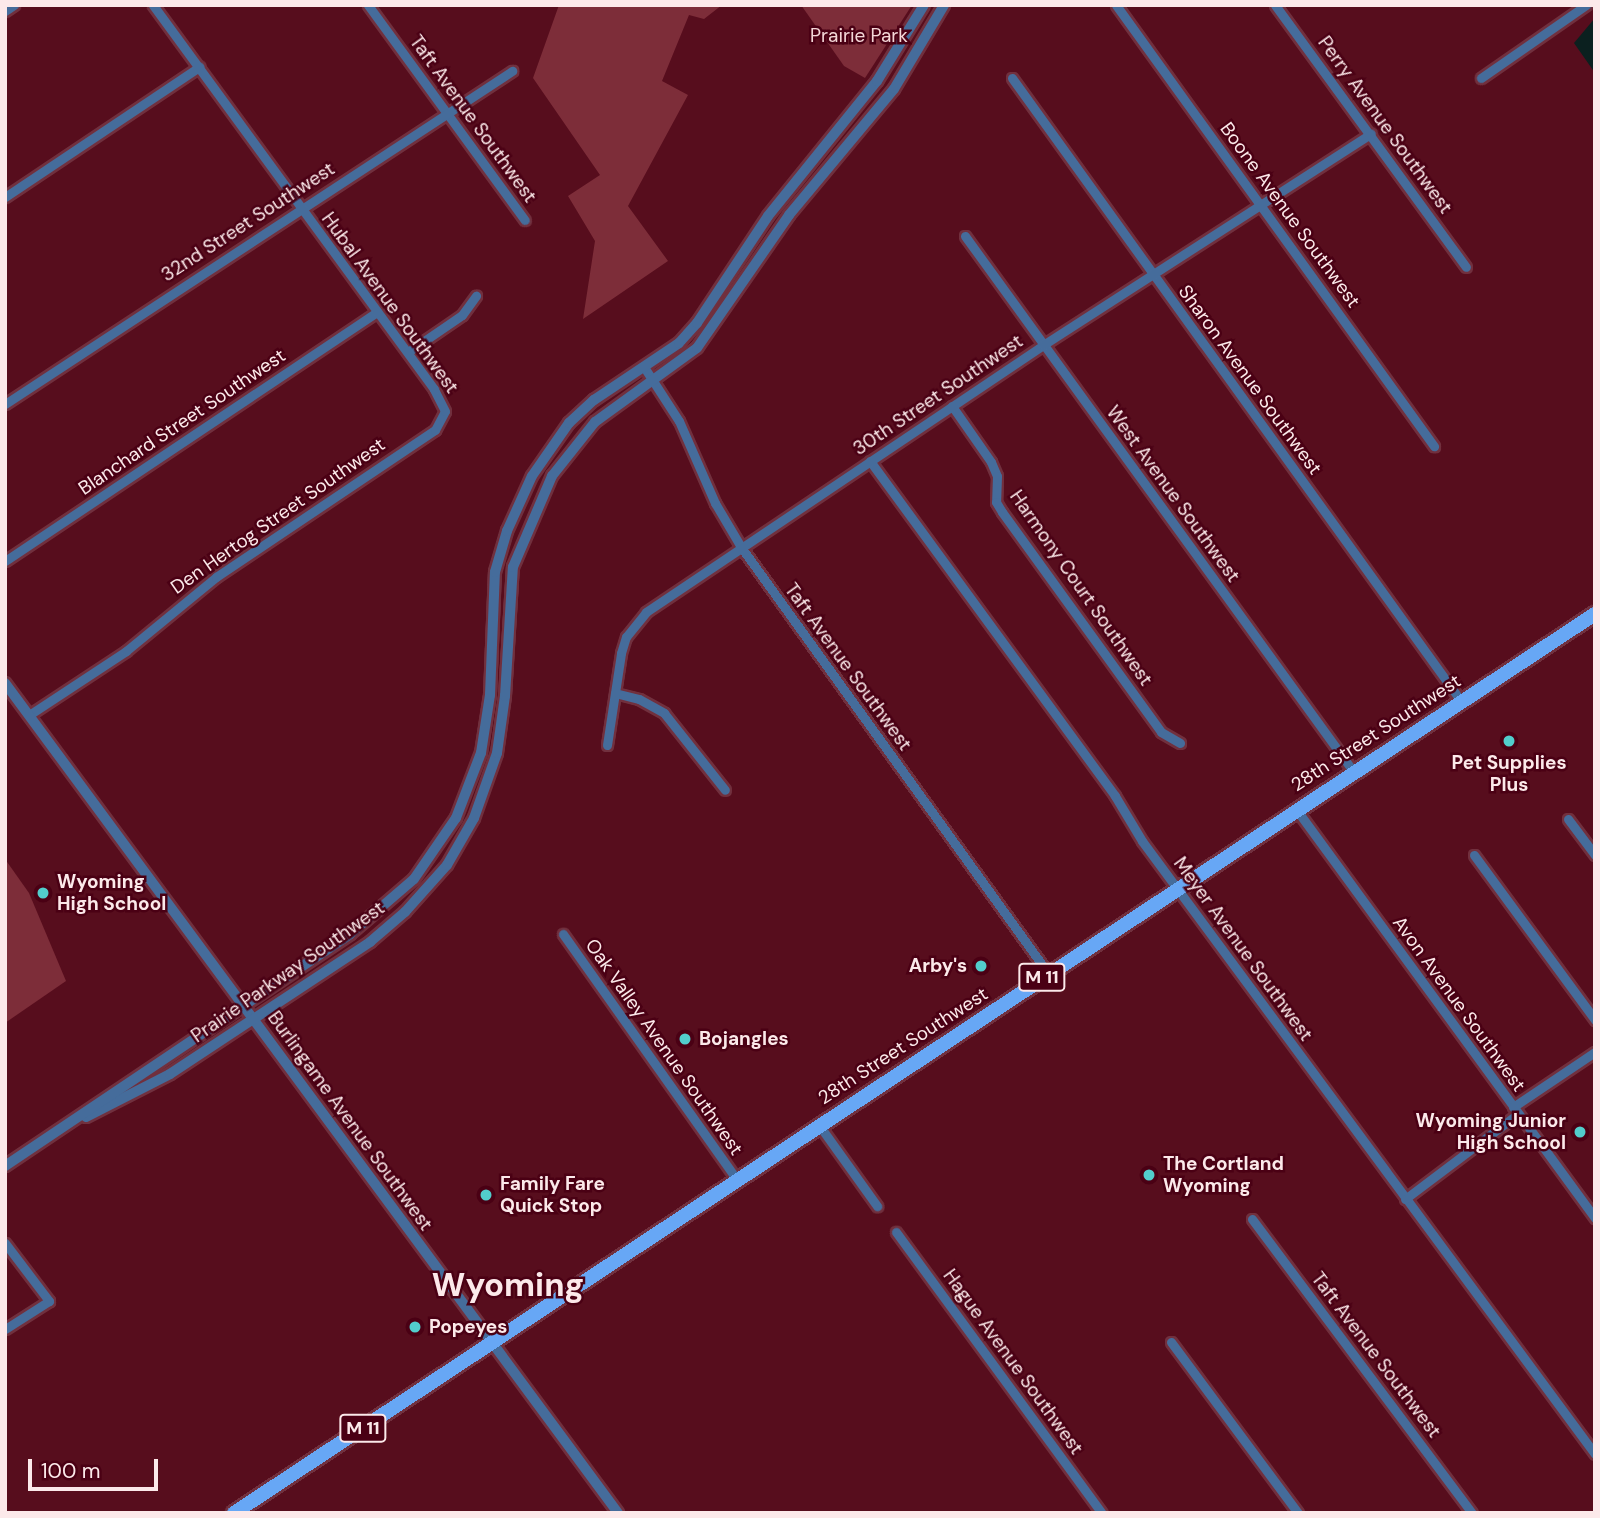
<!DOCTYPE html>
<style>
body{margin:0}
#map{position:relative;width:1600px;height:1518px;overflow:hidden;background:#570d1d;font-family:"DM Sans",sans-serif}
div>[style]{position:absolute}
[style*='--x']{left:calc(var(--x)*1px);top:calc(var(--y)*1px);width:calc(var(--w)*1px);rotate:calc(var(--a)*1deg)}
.green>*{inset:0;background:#7d2d39}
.water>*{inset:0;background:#0b201f}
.roads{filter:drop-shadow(2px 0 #71303e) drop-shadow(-2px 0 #71303e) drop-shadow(0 2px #71303e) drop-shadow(0 -2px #71303e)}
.minor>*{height:9px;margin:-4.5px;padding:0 4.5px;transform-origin:4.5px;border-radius:4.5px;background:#456c9b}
.tertiary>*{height:10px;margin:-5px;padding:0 5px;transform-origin:5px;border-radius:5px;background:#456c9b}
.primary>*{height:14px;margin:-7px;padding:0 7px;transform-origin:7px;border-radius:7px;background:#67a7f5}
.dots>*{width:19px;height:19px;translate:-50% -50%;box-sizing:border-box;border:4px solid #4a0014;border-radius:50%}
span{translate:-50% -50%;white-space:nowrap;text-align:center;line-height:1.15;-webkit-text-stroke:5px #4a0014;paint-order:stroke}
.shield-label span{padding:2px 5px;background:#4a0014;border:2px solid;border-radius:5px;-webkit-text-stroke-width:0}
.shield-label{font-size:18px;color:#fce9ea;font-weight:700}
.park-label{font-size:19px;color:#f4d7d8}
.street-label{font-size:19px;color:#fce9ea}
.poi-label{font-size:19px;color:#fce9ea;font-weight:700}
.left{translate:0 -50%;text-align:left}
.right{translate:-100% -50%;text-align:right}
.town-label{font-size:33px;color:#fce9ea;font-weight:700}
.frame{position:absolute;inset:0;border:7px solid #fce9ea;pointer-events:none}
.scale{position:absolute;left:28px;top:1459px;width:130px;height:32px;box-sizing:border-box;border:4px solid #fce9ea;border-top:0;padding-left:9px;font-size:21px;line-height:24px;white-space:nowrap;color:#fce9ea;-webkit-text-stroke:5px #4a0014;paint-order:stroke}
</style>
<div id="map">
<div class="green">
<div style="clip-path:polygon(559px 5px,722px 5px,704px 19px,689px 15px,662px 81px,688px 95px,628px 206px,668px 261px,583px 319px,595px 241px,568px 196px,600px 175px,533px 78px)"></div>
<div style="clip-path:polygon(801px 5px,912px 5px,865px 78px,844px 66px)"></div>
<div style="clip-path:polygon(5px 859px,29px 893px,66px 981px,5px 1023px)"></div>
</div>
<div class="water">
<div style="clip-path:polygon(1595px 18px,1595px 73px,1574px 43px)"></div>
</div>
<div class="roads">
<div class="minor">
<div style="--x:368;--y:5;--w:266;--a:53.9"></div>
<div style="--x:1116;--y:5;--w:544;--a:54.21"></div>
<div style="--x:1275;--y:5;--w:324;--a:53.9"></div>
<div style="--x:5;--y:11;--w:11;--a:-34"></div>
<div style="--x:1012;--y:78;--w:768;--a:54.22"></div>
<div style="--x:1481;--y:78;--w:128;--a:-34.8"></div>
<div style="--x:5;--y:197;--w:234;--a:-33.8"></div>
<div style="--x:965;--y:236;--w:661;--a:54.05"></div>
<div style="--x:408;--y:352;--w:65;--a:-34.4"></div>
<div style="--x:462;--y:315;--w:24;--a:-54"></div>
<div style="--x:644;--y:367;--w:64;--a:57.1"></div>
<div style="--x:679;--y:421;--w:90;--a:66.3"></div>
<div style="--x:715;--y:503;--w:51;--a:59.4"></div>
<div style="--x:741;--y:547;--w:525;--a:54.22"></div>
<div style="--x:5;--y:404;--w:607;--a:-33.3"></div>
<div style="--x:952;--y:406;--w:68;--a:55.1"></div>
<div style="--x:991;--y:462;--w:15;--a:67"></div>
<div style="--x:997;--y:476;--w:26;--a:92"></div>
<div style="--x:996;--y:502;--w:12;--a:59"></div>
<div style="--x:1002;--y:512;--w:271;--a:54.1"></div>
<div style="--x:1161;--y:732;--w:22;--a:30"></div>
<div style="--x:870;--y:461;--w:415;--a:53.8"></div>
<div style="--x:1115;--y:796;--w:52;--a:59"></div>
<div style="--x:1142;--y:841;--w:762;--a:53.54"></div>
<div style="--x:5;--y:561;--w:448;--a:-33.8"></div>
<div style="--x:615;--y:693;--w:25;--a:14"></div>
<div style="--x:639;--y:699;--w:29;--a:29"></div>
<div style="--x:664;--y:713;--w:98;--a:51.6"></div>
<div style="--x:29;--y:715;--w:116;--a:-33.4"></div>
<div style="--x:126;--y:651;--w:117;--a:-39.4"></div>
<div style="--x:216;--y:577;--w:264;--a:-33.9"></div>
<div style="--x:435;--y:430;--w:21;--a:-62"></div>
<div style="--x:445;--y:411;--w:25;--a:-117"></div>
<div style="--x:434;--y:389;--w:476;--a:-126.2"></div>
<div style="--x:607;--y:745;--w:93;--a:-81.3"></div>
<div style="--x:621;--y:653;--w:17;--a:-73"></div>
<div style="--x:626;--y:637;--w:32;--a:-51"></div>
<div style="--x:646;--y:612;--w:478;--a:-33.9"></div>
<div style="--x:1043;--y:345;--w:390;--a:-32.8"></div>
<div style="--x:1296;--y:809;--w:507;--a:53.83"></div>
<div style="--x:1568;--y:819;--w:45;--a:53.1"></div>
<div style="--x:1474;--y:855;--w:205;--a:53.7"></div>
<div style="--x:563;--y:934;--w:301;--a:54.7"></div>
<div style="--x:1513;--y:1107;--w:99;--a:-33.9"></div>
<div style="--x:819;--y:1125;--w:100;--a:54.4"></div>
<div style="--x:1405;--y:1199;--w:141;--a:-37"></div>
<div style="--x:1252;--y:1219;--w:367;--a:53.2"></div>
<div style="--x:896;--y:1232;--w:348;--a:53.8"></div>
<div style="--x:5;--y:1243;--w:73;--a:52.8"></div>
<div style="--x:49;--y:1301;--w:52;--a:147.5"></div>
<div style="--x:1171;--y:1342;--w:213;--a:53.4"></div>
</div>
<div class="tertiary">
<div style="--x:5;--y:683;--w:1032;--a:53.55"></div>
<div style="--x:86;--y:1117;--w:94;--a:-27.1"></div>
<div style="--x:170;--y:1074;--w:240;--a:-33.4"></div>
<div style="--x:370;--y:942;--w:46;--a:-40.6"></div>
<div style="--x:405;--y:912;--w:63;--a:-48.2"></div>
<div style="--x:447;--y:865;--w:54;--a:-60.1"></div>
<div style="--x:474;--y:818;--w:69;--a:-70.5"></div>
<div style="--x:497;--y:753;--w:58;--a:-82"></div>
<div style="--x:505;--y:696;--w:129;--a:-86.5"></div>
<div style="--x:513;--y:567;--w:99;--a:-66.8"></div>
<div style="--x:552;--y:476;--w:69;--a:-51.5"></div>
<div style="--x:595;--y:422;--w:126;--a:-36"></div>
<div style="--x:697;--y:348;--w:162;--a:-55.3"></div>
<div style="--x:789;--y:215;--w:164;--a:-50.2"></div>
<div style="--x:894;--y:89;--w:98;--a:-59.2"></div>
<div style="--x:5;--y:1166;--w:416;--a:-33.9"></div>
<div style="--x:350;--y:934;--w:84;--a:-40.7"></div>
<div style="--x:414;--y:879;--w:74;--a:-55.5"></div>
<div style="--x:456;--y:818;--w:70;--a:-69"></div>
<div style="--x:481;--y:753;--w:59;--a:-81.2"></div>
<div style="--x:490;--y:695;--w:123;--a:-87.7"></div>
<div style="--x:495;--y:572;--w:43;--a:-73.7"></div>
<div style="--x:507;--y:531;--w:60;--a:-65.6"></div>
<div style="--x:532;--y:476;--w:65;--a:-55.1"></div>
<div style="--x:569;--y:423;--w:34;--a:-43"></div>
<div style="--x:594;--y:400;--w:102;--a:-33.8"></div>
<div style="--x:679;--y:343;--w:27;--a:-48"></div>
<div style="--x:697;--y:323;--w:128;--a:-56.4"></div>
<div style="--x:768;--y:216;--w:174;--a:-51.1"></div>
<div style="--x:877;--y:81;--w:89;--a:-58.3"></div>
</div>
<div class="primary">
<div style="--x:234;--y:1513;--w:1631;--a:-33.45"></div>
</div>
</div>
<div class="dots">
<div style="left:1509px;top:741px;background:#52cdcc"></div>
<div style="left:43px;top:893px;background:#52cdcc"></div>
<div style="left:981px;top:966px;background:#52cdcc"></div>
<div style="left:685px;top:1039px;background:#52cdcc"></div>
<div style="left:1580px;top:1132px;background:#52cdcc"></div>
<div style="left:1149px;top:1175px;background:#52cdcc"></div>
<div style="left:486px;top:1195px;background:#52cdcc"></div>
<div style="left:415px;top:1327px;background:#52cdcc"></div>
</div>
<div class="shield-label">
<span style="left:1042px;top:977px">M 11</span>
<span style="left:363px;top:1428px">M 11</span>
</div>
<div class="park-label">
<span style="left:859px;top:36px">Prairie Park</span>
</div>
<div class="street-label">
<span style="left:473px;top:119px;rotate:54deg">Taft Avenue Southwest</span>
<span style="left:1385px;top:125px;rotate:54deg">Perry Avenue Southwest</span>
<span style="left:1290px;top:215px;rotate:54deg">Boone Avenue Southwest</span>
<span style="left:248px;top:222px;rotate:-33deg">32nd Street Southwest</span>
<span style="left:390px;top:303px;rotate:54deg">Hubal Avenue Southwest</span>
<span style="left:1250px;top:380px;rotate:54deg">Sharon Avenue Southwest</span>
<span style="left:938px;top:395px;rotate:-34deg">30th Street Southwest</span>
<span style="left:182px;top:422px;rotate:-34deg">Blanchard Street Southwest</span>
<span style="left:1173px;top:494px;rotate:54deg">West Avenue Southwest</span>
<span style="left:278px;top:516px;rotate:-35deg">Den Hertog Street Southwest</span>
<span style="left:1081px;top:588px;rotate:55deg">Harmony Court Southwest</span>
<span style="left:848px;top:667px;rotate:54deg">Taft Avenue Southwest</span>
<span style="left:1376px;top:733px;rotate:-33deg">28th Street Southwest</span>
<span style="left:1243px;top:949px;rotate:54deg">Meyer Avenue Southwest</span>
<span style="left:288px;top:972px;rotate:-35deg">Prairie Parkway Southwest</span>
<span style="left:1459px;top:1004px;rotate:54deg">Avon Avenue Southwest</span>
<span style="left:903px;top:1046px;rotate:-33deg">28th Street Southwest</span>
<span style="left:664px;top:1047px;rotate:55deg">Oak Valley Avenue Southwest</span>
<span style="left:350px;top:1121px;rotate:54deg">Burlingame Avenue Southwest</span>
<span style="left:1376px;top:1355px;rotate:53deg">Taft Avenue Southwest</span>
<span style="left:1013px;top:1362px;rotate:54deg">Hague Avenue Southwest</span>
</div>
<div class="poi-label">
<span style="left:1509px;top:774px">Pet Supplies<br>Plus</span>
<span class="left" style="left:57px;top:893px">Wyoming<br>High School</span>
<span class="right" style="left:967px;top:966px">Arby's</span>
<span class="left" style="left:699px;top:1039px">Bojangles</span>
<span class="right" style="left:1566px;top:1132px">Wyoming Junior<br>High School</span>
<span class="left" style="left:1163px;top:1175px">The Cortland<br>Wyoming</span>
<span class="left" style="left:500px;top:1195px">Family Fare<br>Quick Stop</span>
<span class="left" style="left:429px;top:1327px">Popeyes</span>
</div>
<div class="town-label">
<span style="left:508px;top:1285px">Wyoming</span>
</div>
<div class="frame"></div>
<div class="scale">100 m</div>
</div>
